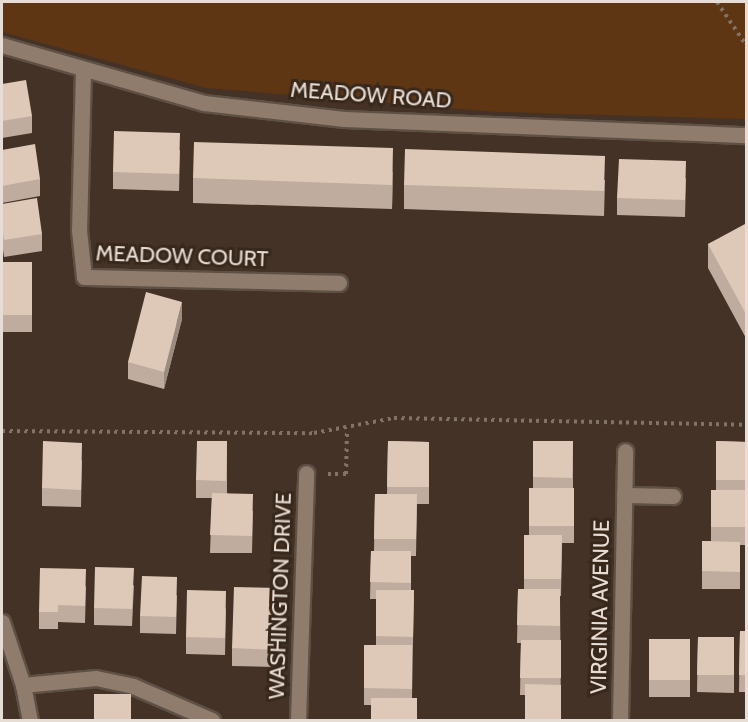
<!DOCTYPE html>
<style>
body{margin:0}
#map{position:relative;width:748px;height:722px;overflow:hidden;background:#433225;font-family:Cabin,sans-serif}
div>[style]{position:absolute}
[style*='--x']{left:calc(var(--x)*1px);top:calc(var(--y)*1px);width:calc(var(--w)*1px);rotate:calc(var(--a)*1deg)}
.green>*{inset:0;background:#5e3613}
.path>*{height:4px;margin-top:-2px;transform-origin:0;background:repeating-linear-gradient(90deg,#827368 0 3px,transparent 0 7.5px)}
.roads{filter:drop-shadow(2px 0 #5e5045) drop-shadow(-2px 0 #5e5045) drop-shadow(0 2px #5e5045) drop-shadow(0 -2px #5e5045)}
.minor>*{height:15px;margin:-7.5px;padding:0 7.5px;transform-origin:7.5px;border-radius:7.5px;background:#907c6d}
.wall>*{inset:0;background:#bfac9e}
.shaded-wall>*{inset:0;background:#9b8c81}
.building>*{inset:0;background:#dec8b8}
span{translate:-50% -50%;white-space:nowrap;text-align:center;line-height:1.15;-webkit-text-stroke:6px #38281b;paint-order:stroke}
.street-label{font-size:22px;color:#e8ddd4}
.frame{position:absolute;inset:0;border:3px solid #e8ddd4;pointer-events:none}
</style>
<div id="map">
<div class="green">
<div style="clip-path:polygon(2px 2px,746px 2px,746px 119px,497px 112px,206px 88px,2px 32px)"></div>
</div>
<div class="path">
<div style="--x:717;--y:2;--w:52;--a:56"></div>
<div style="--x:2;--y:431;--w:312;--a:0.4"></div>
<div style="--x:314;--y:433;--w:81;--a:-10.6"></div>
<div style="--x:394;--y:418;--w:352;--a:1.1"></div>
<div style="--x:328;--y:474;--w:18;--a:0"></div>
<div style="--x:346;--y:474;--w:45;--a:-88.7"></div>
</div>
<div class="roads">
<div class="minor">
<div style="--x:2;--y:45;--w:210;--a:16"></div>
<div style="--x:204;--y:103;--w:141;--a:6.5"></div>
<div style="--x:344;--y:119;--w:402;--a:2.3"></div>
<div style="--x:83;--y:69;--w:161;--a:91.4"></div>
<div style="--x:79;--y:230;--w:47;--a:83.9"></div>
<div style="--x:84;--y:277;--w:255;--a:1.3"></div>
<div style="--x:624;--y:495;--w:49;--a:1.2"></div>
<div style="--x:2;--y:622;--w:66;--a:71.6"></div>
<div style="--x:23;--y:685;--w:36;--a:79"></div>
<div style="--x:23;--y:685;--w:73;--a:-5.5"></div>
<div style="--x:96;--y:678;--w:38;--a:12"></div>
<div style="--x:133;--y:686;--w:86;--a:23.3"></div>
<div style="--x:298;--y:720;--w:247;--a:-88.1"></div>
<div style="--x:620;--y:720;--w:269;--a:-88.9"></div>
</div>
</div>
<div class="wall">
<div style="clip-path:polygon(2px 84px,32px 116px,32px 133px,2px 138px)"></div>
<div style="clip-path:polygon(2px 150px,40px 179px,40px 196px,2px 203px)"></div>
<div style="clip-path:polygon(180px 150px,179px 191px,113px 189px,113px 172px)"></div>
<div style="clip-path:polygon(393px 172px,392px 209px,193px 203px,193px 178px)"></div>
<div style="clip-path:polygon(686px 178px,685px 217px,617px 215px,617px 198px)"></div>
<div style="clip-path:polygon(605px 180px,604px 216px,404px 209px,404px 185px)"></div>
<div style="clip-path:polygon(2px 204px,42px 234px,42px 251px,4px 257px,2px 243px)"></div>
<div style="clip-path:polygon(747px 226px,747px 340px,708px 268px,708px 244px)"></div>
<div style="clip-path:polygon(2px 262px,32px 262px,32px 332px,2px 332px)"></div>
<div style="clip-path:polygon(182px 319px,164px 389px,128px 379px,128px 362px)"></div>
<div style="clip-path:polygon(227px 441px,227px 493px,253px 511px,252px 553px,210px 553px,212px 498px,196px 498px,196px 480px)"></div>
<div style="clip-path:polygon(388px 441px,429px 442px,429px 504px,417px 504px,416px 556px,411px 556px,411px 590px,414px 590px,412px 698px,371px 705px,364px 705px,364px 645px,376px 645px,376px 599px,370px 599px,371px 551px,374px 551px,375px 494px,387px 494px)"></div>
<div style="clip-path:polygon(533px 441px,573px 441px,573px 488px,574px 488px,574px 543px,562px 543px,561px 596px,560px 596px,561px 720px,525px 695px,520px 695px,521px 643px,517px 643px,518px 589px,524px 589px,524px 535px,529px 535px,529px 488px,533px 488px)"></div>
<div style="clip-path:polygon(716px 441px,747px 442px,747px 545px,740px 545px,740px 589px,702px 589px,702px 541px,711px 541px,711px 490px,716px 490px)"></div>
<div style="clip-path:polygon(82px 460px,81px 507px,42px 506px,42px 488px)"></div>
<div style="clip-path:polygon(134px 585px,132px 626px,94px 625px,94px 608px)"></div>
<div style="clip-path:polygon(86px 586px,85px 623px,58px 622px,58px 629px,39px 629px,39px 612px)"></div>
<div style="clip-path:polygon(177px 595px,176px 634px,140px 633px,140px 616px)"></div>
<div style="clip-path:polygon(279px 606px,277px 667px,232px 666px,232px 648px)"></div>
<div style="clip-path:polygon(226px 608px,225px 655px,186px 654px,186px 637px)"></div>
<div style="clip-path:polygon(740px 631px,747px 631px,747px 692px,739px 692px)"></div>
<div style="clip-path:polygon(698px 637px,734px 637px,734px 693px,697px 692px)"></div>
<div style="clip-path:polygon(649px 639px,690px 639px,690px 697px,649px 697px)"></div>
</div>
<div class="shaded-wall">
<div style="clip-path:polygon(393px 148px,393px 172px,392px 209px,392px 185px)"></div>
<div style="clip-path:polygon(182px 302px,182px 319px,164px 389px,164px 372px)"></div>
</div>
<div class="building">
<div style="clip-path:polygon(26px 80px,32px 116px,2px 121px,2px 84px)"></div>
<div style="clip-path:polygon(114px 131px,180px 133px,179px 174px,113px 172px)"></div>
<div style="clip-path:polygon(194px 142px,393px 148px,392px 185px,193px 178px)"></div>
<div style="clip-path:polygon(35px 144px,40px 179px,2px 186px,2px 150px)"></div>
<div style="clip-path:polygon(405px 149px,605px 156px,604px 191px,404px 185px)"></div>
<div style="clip-path:polygon(619px 159px,686px 161px,685px 200px,617px 198px)"></div>
<div style="clip-path:polygon(37px 198px,42px 234px,4px 240px,2px 226px,2px 204px)"></div>
<div style="clip-path:polygon(745px 224px,747px 226px,747px 316px,708px 244px)"></div>
<div style="clip-path:polygon(2px 262px,32px 262px,32px 315px,2px 315px)"></div>
<div style="clip-path:polygon(146px 292px,182px 302px,164px 372px,128px 362px)"></div>
<div style="clip-path:polygon(43px 441px,82px 443px,81px 490px,42px 488px)"></div>
<div style="clip-path:polygon(197px 441px,227px 441px,226px 481px,196px 480px)"></div>
<div style="clip-path:polygon(388px 441px,429px 442px,429px 487px,387px 487px)"></div>
<div style="clip-path:polygon(533px 441px,573px 441px,572px 478px,533px 477px)"></div>
<div style="clip-path:polygon(716px 441px,747px 442px,747px 480px,716px 480px)"></div>
<div style="clip-path:polygon(529px 488px,574px 488px,574px 526px,529px 526px)"></div>
<div style="clip-path:polygon(711px 490px,747px 490px,747px 527px,711px 527px)"></div>
<div style="clip-path:polygon(212px 493px,253px 494px,252px 536px,210px 535px)"></div>
<div style="clip-path:polygon(375px 494px,417px 494px,416px 539px,374px 539px)"></div>
<div style="clip-path:polygon(524px 535px,562px 535px,561px 579px,524px 579px)"></div>
<div style="clip-path:polygon(702px 541px,740px 542px,740px 572px,702px 571px)"></div>
<div style="clip-path:polygon(371px 551px,411px 551px,411px 583px,370px 582px)"></div>
<div style="clip-path:polygon(95px 567px,134px 568px,132px 609px,94px 608px)"></div>
<div style="clip-path:polygon(40px 568px,86px 569px,85px 606px,58px 605px,58px 612px,39px 612px)"></div>
<div style="clip-path:polygon(142px 576px,177px 577px,176px 617px,140px 616px)"></div>
<div style="clip-path:polygon(234px 587px,279px 588px,277px 650px,232px 648px)"></div>
<div style="clip-path:polygon(518px 589px,560px 589px,560px 626px,517px 625px)"></div>
<div style="clip-path:polygon(187px 590px,226px 591px,225px 638px,186px 637px)"></div>
<div style="clip-path:polygon(376px 590px,414px 590px,413px 637px,376px 636px)"></div>
<div style="clip-path:polygon(740px 631px,747px 631px,747px 675px,739px 675px)"></div>
<div style="clip-path:polygon(698px 637px,734px 637px,734px 675px,697px 675px)"></div>
<div style="clip-path:polygon(649px 639px,690px 639px,690px 680px,649px 680px)"></div>
<div style="clip-path:polygon(521px 640px,561px 640px,561px 678px,520px 678px)"></div>
<div style="clip-path:polygon(364px 645px,412px 645px,412px 689px,364px 688px)"></div>
<div style="clip-path:polygon(525px 684px,561px 685px,561px 720px,525px 720px)"></div>
<div style="clip-path:polygon(94px 694px,131px 694px,131px 720px,94px 720px)"></div>
<div style="clip-path:polygon(371px 698px,417px 698px,417px 720px,371px 720px)"></div>
</div>
<div class="street-label">
<span style="left:371px;top:95px;rotate:4deg">MEADOW ROAD</span>
<span style="left:182px;top:256px;rotate:2deg">MEADOW COURT</span>
<span style="left:280px;top:596px;rotate:-88deg">WASHINGTON DRIVE</span>
<span style="left:600px;top:607px;rotate:-89deg">VIRGINIA AVENUE</span>
</div>
<div class="frame"></div>
</div>
